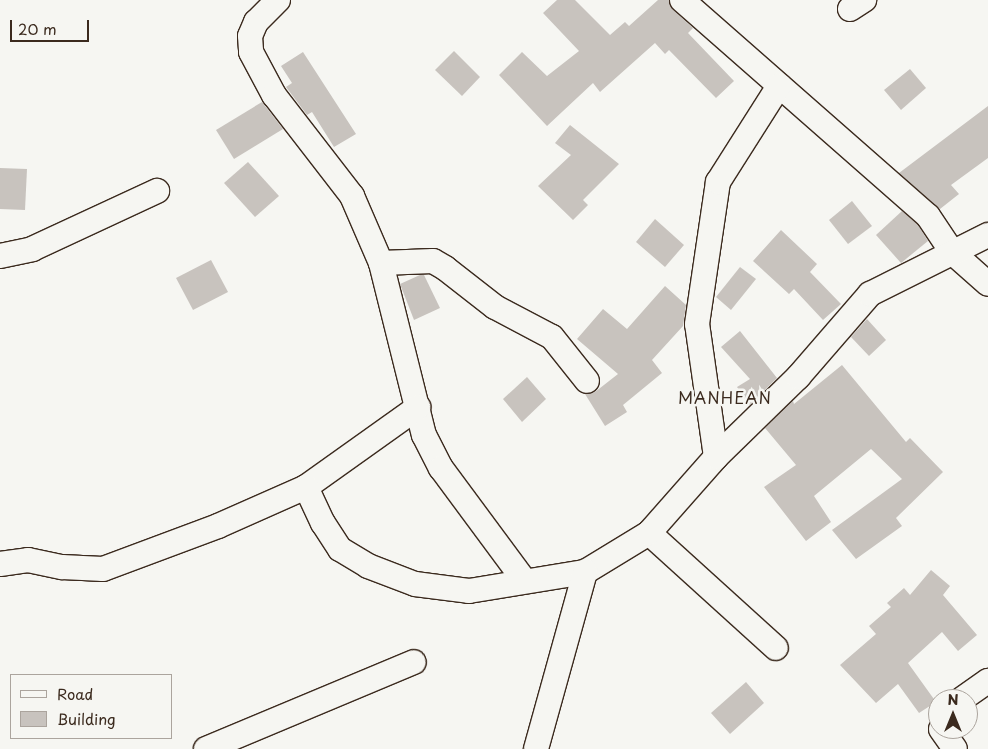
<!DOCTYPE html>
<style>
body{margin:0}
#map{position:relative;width:988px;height:749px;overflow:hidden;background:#f6f6f2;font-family:"Playpen Sans",sans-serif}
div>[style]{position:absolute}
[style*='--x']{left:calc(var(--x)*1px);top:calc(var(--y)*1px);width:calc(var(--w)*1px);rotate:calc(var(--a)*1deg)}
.building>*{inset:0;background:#c8c3be}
.roads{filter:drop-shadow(1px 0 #3b2a1e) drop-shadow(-1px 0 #3b2a1e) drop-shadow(0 1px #3b2a1e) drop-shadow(0 -1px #3b2a1e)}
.minor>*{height:24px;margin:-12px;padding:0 12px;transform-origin:12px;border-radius:12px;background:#f6f6f2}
span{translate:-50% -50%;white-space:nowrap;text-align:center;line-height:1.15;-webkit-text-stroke:5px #f6f6f2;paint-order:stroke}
.quarter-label{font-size:16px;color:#3b2a1e;letter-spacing:1px}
.legend{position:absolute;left:10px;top:674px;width:162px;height:65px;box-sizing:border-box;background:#f6f6f2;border:1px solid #aba49d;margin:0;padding:6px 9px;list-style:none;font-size:15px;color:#3b2a1e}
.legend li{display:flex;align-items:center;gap:10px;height:25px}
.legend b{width:25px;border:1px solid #aba49d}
.north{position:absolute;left:928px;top:689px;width:50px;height:50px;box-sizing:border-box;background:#f6f6f2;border:1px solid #aba49d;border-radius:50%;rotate:0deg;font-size:14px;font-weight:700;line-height:20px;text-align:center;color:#3b2a1e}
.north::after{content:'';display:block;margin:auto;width:18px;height:22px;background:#3b2a1e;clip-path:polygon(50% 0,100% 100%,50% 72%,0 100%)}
.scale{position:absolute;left:10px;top:20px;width:79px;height:22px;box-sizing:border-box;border:2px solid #3b2a1e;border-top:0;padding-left:6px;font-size:15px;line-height:18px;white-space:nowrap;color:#3b2a1e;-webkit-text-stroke:4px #f6f6f2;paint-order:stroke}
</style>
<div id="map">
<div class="building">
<div style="clip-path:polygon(557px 0,575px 0,610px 35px,625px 22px,629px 26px,658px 0,669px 0,673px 10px,693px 28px,688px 33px,734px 81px,716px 98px,669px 50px,665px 54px,655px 43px,600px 92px,593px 83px,547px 126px,499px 75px,522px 52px,547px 76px,579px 51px,543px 13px)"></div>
<div style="clip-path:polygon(454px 51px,480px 77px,462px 96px,435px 70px)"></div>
<div style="clip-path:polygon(303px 52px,356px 134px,334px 147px,312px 112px,307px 115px,286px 87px,292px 83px,281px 66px)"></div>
<div style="clip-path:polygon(910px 69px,926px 88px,901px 110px,884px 90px)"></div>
<div style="clip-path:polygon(262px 102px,283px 129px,234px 159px,216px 130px)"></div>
<div style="clip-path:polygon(988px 106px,988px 158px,951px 185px,959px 194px,940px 209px,899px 173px)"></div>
<div style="clip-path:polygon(570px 125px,619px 164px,583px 200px,588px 205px,573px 220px,538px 186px,571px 155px,555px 143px)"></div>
<div style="clip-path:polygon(248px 162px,279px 196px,255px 217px,224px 183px)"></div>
<div style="clip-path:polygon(0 168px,27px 169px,25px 210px,0 209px)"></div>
<div style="clip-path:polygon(852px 201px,872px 226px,848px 244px,829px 220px)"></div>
<div style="clip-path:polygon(902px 211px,918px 225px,928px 241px,901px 263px,876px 235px)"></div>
<div style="clip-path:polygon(655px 219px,684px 245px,665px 267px,636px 242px)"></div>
<div style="clip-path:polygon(781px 230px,817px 264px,810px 272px,841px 304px,823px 320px,794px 289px,789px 294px,753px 261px)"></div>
<div style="clip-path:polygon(211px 260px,228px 292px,193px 310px,176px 278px)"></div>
<div style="clip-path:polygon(740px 267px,756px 279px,731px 310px,716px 297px)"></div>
<div style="clip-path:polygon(420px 275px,424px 275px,440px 308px,414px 320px,400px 284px)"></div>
<div style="clip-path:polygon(665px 286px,686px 305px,683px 326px,652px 360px,662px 373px,623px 405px,627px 412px,605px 426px,585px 394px,595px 392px,618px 374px,577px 339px,603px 309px,627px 329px)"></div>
<div style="clip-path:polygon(867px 319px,886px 340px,869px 356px,851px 337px)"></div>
<div style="clip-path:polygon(740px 331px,777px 378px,749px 405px,737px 387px,750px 379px,721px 347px)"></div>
<div style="clip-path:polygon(842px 365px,906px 442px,910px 438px,943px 472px,896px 518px,902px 526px,856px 559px,832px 530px,902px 479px,871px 449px,814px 496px,831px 522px,806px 541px,764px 487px,796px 465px,765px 428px,793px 401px,794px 404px)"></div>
<div style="clip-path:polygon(527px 377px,546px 399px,522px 422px,503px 399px)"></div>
<div style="clip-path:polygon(931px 570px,950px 586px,943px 595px,977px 635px,958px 651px,942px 632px,908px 663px,936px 702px,919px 713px,898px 684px,876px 703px,840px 665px,876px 634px,869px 626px,891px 607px,887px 603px,904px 588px,910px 595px)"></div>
<div style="clip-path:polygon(746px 682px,764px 703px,730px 734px,711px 713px)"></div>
</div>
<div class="roads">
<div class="minor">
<div style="--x:278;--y:0;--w:31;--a:135"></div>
<div style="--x:256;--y:22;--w:15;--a:113"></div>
<div style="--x:250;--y:36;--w:16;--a:86"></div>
<div style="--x:251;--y:52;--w:49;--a:61.9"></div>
<div style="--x:274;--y:95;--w:128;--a:52.3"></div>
<div style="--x:352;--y:196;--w:73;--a:66.6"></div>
<div style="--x:381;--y:263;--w:177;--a:76"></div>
<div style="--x:424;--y:435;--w:37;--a:63"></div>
<div style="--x:441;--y:468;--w:139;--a:53.5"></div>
<div style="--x:682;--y:0;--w:327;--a:41.3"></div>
<div style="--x:928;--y:216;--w:43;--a:56.3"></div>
<div style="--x:952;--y:252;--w:48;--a:41.6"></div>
<div style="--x:850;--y:9;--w:17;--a:-33"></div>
<div style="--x:0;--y:256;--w:33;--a:-12"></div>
<div style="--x:32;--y:249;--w:138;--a:-24.9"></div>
<div style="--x:381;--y:263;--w:52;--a:-2.2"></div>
<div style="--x:433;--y:261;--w:14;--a:30"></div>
<div style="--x:445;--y:268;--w:63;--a:38"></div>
<div style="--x:495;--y:307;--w:64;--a:27.8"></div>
<div style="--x:552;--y:337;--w:56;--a:51.5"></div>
<div style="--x:716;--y:457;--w:134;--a:-98.1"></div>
<div style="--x:697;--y:324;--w:144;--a:-81.6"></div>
<div style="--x:718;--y:182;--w:114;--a:-57.6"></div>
<div style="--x:306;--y:487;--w:138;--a:-35.5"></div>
<div style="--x:649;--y:533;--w:171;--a:42.2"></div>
<div style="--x:0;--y:564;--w:28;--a:-8"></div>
<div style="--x:28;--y:560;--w:35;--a:12"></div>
<div style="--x:62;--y:567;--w:41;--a:2.8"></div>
<div style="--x:103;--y:569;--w:123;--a:-20.5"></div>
<div style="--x:218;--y:526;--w:96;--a:-23.9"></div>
<div style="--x:306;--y:487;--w:40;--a:65"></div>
<div style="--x:323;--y:523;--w:31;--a:57"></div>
<div style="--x:340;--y:549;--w:33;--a:31"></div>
<div style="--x:368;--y:566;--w:50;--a:21"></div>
<div style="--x:415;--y:584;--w:54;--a:7.4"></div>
<div style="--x:469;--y:591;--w:118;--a:-9.3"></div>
<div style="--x:585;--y:572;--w:75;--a:-31.4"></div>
<div style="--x:649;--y:533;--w:101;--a:-48.6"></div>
<div style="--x:716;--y:457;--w:115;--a:-44.3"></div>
<div style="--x:798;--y:377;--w:110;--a:-49.1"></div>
<div style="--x:870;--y:294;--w:132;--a:-26.6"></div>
<div style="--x:962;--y:699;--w:32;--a:-35"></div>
<div style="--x:941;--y:729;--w:24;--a:55"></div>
<div style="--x:206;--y:749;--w:225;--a:-22.7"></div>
<div style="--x:536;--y:749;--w:184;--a:-74.5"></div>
</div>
</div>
<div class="quarter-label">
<span style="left:725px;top:397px">MANHEAN</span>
</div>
<ul class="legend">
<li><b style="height:6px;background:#f6f6f2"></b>Road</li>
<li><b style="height:14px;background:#c8c3be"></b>Building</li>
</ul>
<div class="north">N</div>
<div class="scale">20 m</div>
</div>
